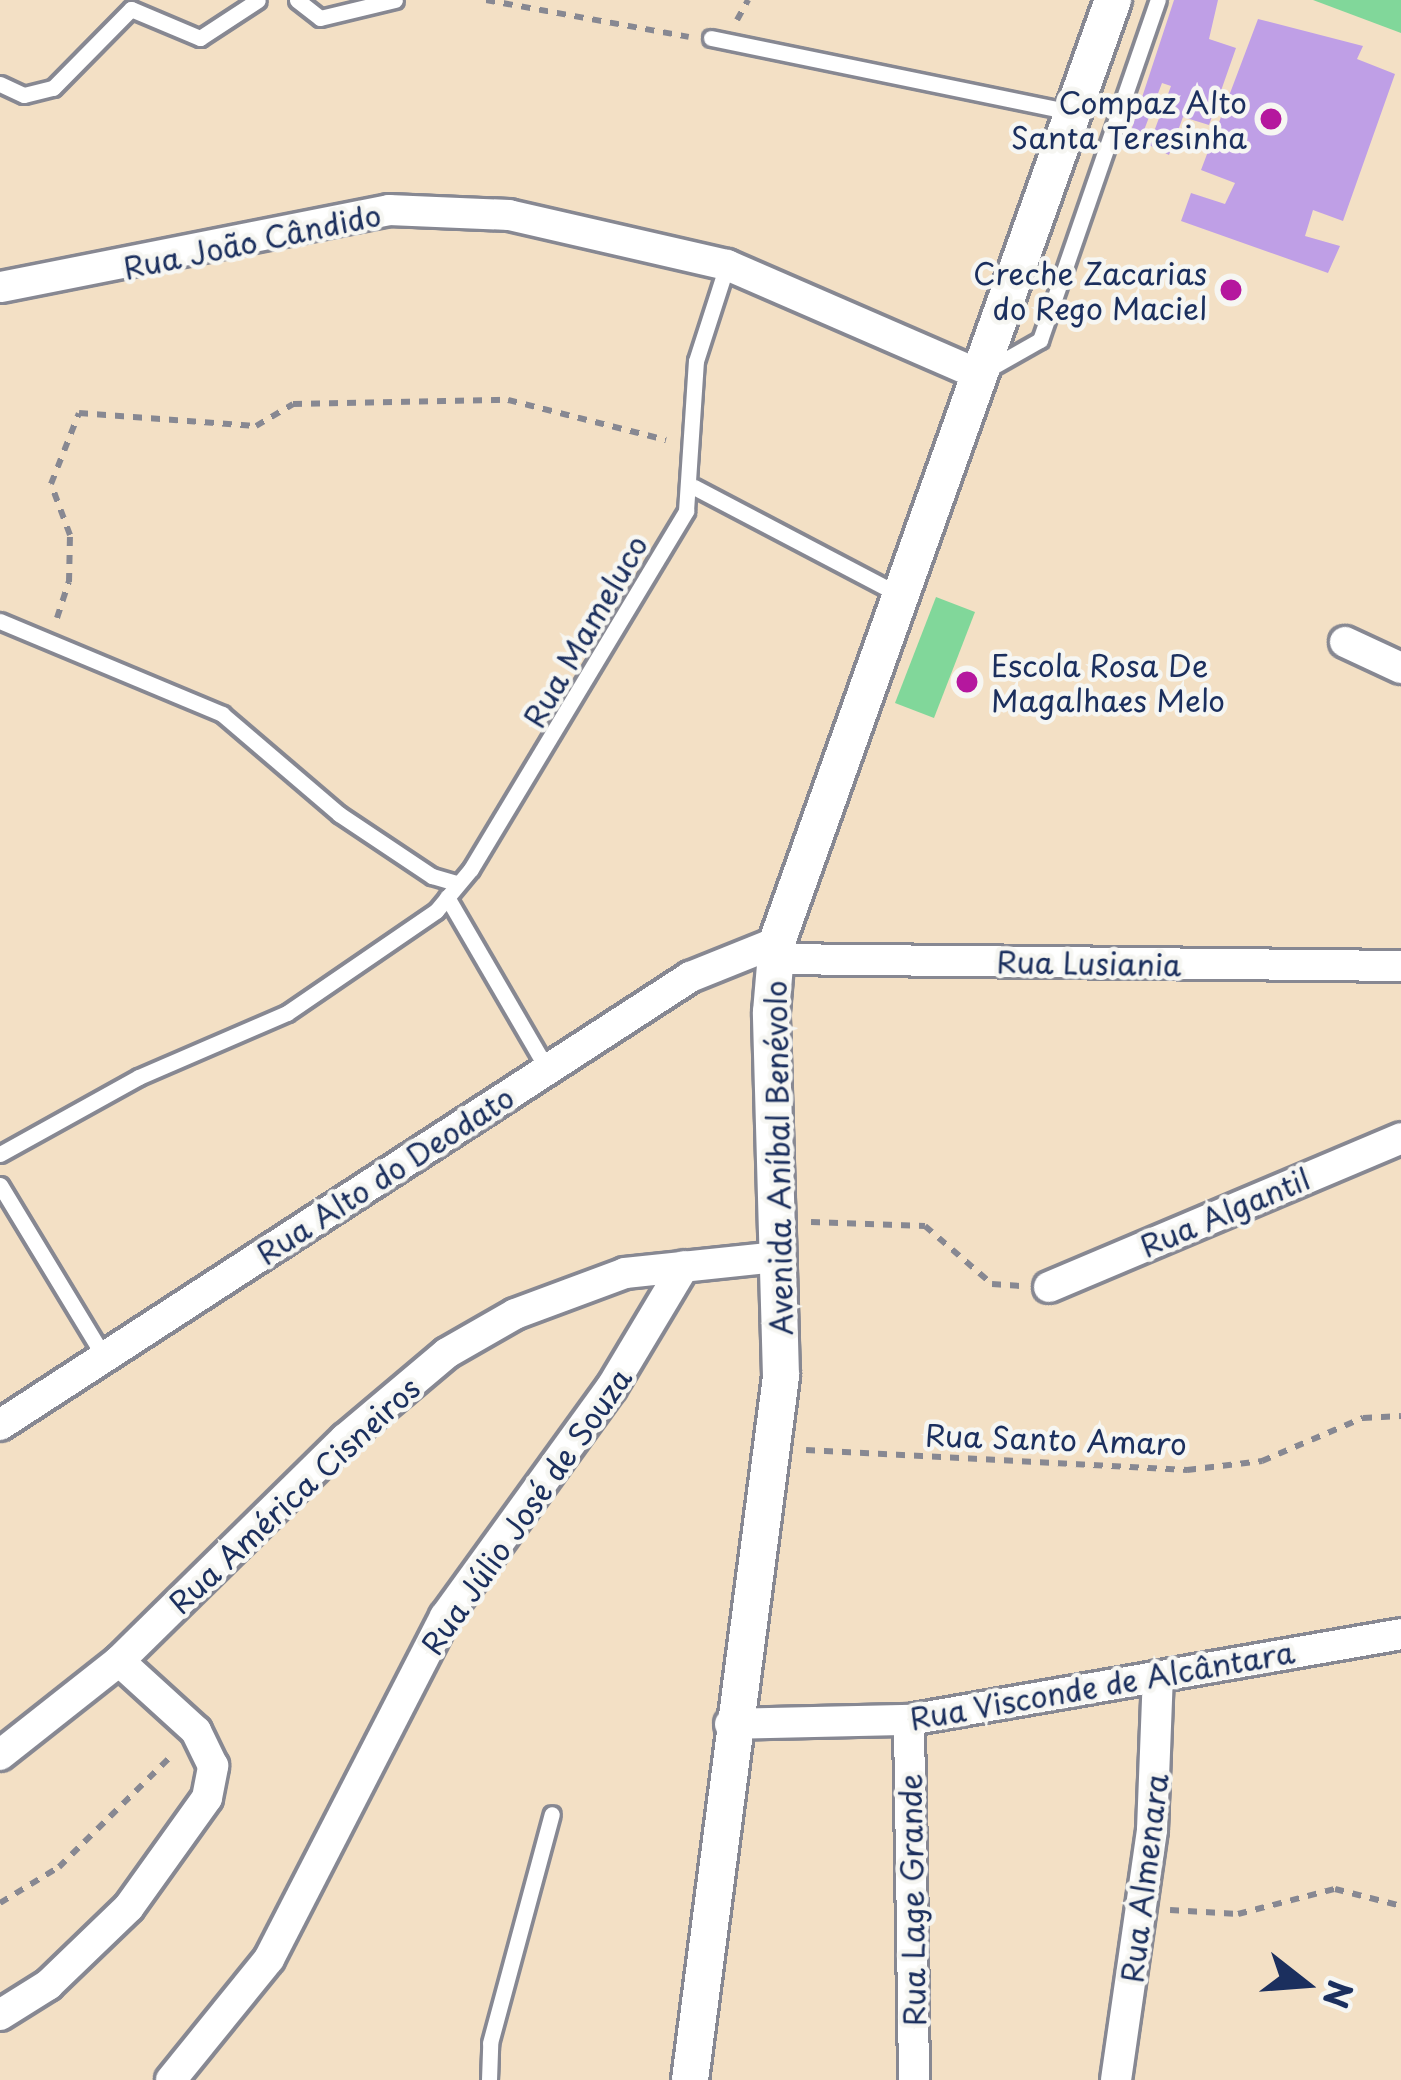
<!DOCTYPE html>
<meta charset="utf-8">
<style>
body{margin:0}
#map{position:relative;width:1401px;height:2080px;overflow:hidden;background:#f3e0c5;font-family:"Playpen Sans",sans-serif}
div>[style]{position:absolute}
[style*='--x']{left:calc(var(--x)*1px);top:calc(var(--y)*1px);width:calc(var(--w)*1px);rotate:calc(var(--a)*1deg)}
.green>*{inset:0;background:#81d79a}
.building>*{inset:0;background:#bf9fe6}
.path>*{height:6px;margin-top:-3px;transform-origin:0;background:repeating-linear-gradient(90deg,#878892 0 9px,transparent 0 18px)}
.roads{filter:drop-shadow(3px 0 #878892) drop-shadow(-3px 0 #878892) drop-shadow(0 3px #878892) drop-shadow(0 -3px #878892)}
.service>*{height:15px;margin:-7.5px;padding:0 7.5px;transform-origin:7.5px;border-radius:7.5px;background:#fff}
.minor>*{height:30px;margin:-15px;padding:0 15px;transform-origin:15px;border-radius:15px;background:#fff}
.tertiary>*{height:36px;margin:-18px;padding:0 18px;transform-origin:18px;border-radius:18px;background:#fff}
.dots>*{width:33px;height:33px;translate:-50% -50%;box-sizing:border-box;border:6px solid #f6f6f2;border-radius:50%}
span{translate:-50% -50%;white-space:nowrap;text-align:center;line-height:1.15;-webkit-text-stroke:9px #f6f6f2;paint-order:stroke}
.poi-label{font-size:30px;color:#1b2f5e}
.right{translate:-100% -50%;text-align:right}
.left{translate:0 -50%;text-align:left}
.street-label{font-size:30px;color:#1b2f5e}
.north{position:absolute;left:1245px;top:1924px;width:120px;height:120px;-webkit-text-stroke:9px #f6f6f2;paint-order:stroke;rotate:107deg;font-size:33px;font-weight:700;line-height:48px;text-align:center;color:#1b2f5e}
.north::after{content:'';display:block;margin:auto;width:42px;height:54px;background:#1b2f5e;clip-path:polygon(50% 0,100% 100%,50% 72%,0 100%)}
</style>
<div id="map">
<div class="green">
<div style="clip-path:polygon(1313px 0,1401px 0,1401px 33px)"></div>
<div style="clip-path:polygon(936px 597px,975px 612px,934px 718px,895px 703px)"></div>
</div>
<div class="building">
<div style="clip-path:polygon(1174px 0,1218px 0,1209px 39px,1236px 48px,1209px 125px,1183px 117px,1169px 155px,1149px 145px,1171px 86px,1162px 83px,1138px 146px,1127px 143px)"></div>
<div style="clip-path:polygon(1258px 19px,1363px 46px,1357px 59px,1395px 74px,1343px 221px,1313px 210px,1305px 236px,1340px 246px,1328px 273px,1181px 221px,1191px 193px,1225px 204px,1235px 183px,1201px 170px)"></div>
</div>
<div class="path">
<div style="--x:486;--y:0;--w:206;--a:10.3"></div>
<div style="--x:737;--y:20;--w:23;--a:-61"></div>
<div style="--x:57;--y:618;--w:38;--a:-72"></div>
<div style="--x:69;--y:582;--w:47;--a:-88.8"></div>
<div style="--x:70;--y:535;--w:54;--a:-110.4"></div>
<div style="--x:51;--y:484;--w:76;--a:-68.5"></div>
<div style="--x:79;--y:413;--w:177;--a:4.2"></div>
<div style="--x:256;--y:426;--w:43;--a:-30.7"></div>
<div style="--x:293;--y:404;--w:215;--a:-1.1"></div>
<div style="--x:508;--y:400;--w:163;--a:14.2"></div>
<div style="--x:811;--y:1222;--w:114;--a:2"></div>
<div style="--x:925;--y:1226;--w:89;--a:40.9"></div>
<div style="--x:992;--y:1284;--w:30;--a:4"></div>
<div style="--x:806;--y:1450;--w:382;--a:3"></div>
<div style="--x:1187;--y:1470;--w:76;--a:-6.8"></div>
<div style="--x:1262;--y:1461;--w:110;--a:-23.1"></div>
<div style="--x:1363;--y:1418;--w:38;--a:-3"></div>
<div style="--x:0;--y:1903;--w:69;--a:-31.4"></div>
<div style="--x:59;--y:1867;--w:162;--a:-44.7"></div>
<div style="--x:1170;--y:1910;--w:68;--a:3.4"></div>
<div style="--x:1238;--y:1914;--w:100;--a:-14.5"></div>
<div style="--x:1335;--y:1889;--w:68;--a:14.4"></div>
</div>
<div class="roads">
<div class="service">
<div style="--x:297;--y:0;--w:29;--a:38"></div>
<div style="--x:320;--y:18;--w:77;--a:-13.5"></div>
<div style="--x:711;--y:38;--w:367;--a:11.6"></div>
<div style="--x:0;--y:84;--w:26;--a:25"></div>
<div style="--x:24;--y:95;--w:30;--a:-14"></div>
<div style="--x:53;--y:88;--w:111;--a:-45.4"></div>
<div style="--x:131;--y:9;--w:75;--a:22.8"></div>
<div style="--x:200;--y:38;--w:69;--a:-33.2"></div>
<div style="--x:987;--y:370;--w:61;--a:-29.5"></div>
<div style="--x:1040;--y:340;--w:360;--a:-70.9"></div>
<div style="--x:694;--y:487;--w:230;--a:27.7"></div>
<div style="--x:0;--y:621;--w:241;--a:22.7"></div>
<div style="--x:222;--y:714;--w:154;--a:40.5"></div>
<div style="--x:339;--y:814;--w:112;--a:33.7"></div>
<div style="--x:432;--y:876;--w:26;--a:16"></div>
<div style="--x:447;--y:897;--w:199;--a:59.8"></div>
<div style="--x:0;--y:1154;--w:159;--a:-29"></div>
<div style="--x:139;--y:1077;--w:161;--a:-23.4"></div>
<div style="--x:287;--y:1013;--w:181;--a:-34.4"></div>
<div style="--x:436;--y:911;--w:55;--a:-50.2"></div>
<div style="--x:471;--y:869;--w:418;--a:-59"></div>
<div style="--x:686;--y:511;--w:150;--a:-86.2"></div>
<div style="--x:696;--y:361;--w:101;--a:-72.1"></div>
<div style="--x:0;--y:1185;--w:201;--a:58.8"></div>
<div style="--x:489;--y:2080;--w:37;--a:-88"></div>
<div style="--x:490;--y:2043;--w:237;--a:-74.9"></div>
</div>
<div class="minor">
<div style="--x:1;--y:287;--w:396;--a:-11.2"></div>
<div style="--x:389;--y:210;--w:120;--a:2.4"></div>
<div style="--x:509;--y:215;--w:224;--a:12.9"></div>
<div style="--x:727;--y:265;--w:276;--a:23.5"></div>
<div style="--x:1345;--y:642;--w:62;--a:24.9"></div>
<div style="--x:776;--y:959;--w:625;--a:0.64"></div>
<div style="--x:1049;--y:1287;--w:382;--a:-22.9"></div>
<div style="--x:0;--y:1425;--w:823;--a:-32.99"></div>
<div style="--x:690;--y:977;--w:94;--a:-21.9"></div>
<div style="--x:909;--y:1720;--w:360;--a:89.2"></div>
<div style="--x:730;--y:1724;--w:179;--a:-1.3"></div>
<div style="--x:909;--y:1720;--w:499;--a:-9.9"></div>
<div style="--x:0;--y:1755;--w:152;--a:-38.3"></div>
<div style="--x:119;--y:1661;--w:317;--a:-44.5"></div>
<div style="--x:345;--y:1439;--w:133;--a:-40.1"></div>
<div style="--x:447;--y:1353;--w:78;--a:-29.8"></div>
<div style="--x:515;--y:1314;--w:117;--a:-20.4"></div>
<div style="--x:625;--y:1273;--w:154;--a:-6"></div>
<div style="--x:0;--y:2015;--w:57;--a:-32"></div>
<div style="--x:48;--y:1985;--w:112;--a:-43.9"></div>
<div style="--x:129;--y:1907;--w:134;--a:-54.4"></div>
<div style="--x:207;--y:1798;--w:33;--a:-79"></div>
<div style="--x:213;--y:1766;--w:39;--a:-116"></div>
<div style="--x:196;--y:1731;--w:104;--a:-137.7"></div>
<div style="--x:171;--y:2080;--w:156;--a:-51"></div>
<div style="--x:269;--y:1959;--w:385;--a:-62.8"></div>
<div style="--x:445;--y:1617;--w:283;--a:-54.1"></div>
<div style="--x:611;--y:1388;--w:142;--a:-59.1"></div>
<div style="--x:1116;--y:2080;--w:253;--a:-81.8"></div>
<div style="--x:1152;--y:1830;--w:154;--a:-87.8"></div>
</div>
<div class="tertiary">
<div style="--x:690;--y:2080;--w:710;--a:-82.63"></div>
<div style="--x:781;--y:1376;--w:364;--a:-91.6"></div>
<div style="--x:771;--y:1012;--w:70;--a:-85.1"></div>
<div style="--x:777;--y:942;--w:1000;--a:-70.37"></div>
</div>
</div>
<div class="dots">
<div style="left:1271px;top:119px;background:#b5179e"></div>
<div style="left:1231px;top:290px;background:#b5179e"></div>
<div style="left:967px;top:682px;background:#b5179e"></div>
</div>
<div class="poi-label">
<span class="right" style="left:1247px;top:119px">Compaz Alto<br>Santa Teresinha</span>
<span class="right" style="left:1207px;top:290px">Creche Zacarias<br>do Rego Maciel</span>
<span class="left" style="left:991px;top:682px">Escola Rosa De<br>Magalhaes Melo</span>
</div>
<div class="street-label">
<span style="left:252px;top:241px;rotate:-12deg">Rua João Cândido</span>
<span style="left:585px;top:631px;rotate:-60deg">Rua Mameluco</span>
<span style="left:1089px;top:963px;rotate:1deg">Rua Lusiania</span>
<span style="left:778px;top:1158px;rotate:-91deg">Avenida Aníbal Benévolo</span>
<span style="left:385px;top:1175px;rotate:-33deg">Rua Alto do Deodato</span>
<span style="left:1225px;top:1212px;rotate:-23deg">Rua Algantil</span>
<span style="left:1056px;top:1439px;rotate:2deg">Rua Santo Amaro</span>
<span style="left:294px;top:1495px;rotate:-43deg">Rua América Cisneiros</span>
<span style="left:526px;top:1511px;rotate:-55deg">Rua Júlio José de Souza</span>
<span style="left:1102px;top:1685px;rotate:-10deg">Rua Visconde de Alcântara</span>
<span style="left:1144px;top:1878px;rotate:-83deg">Rua Almenara</span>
<span style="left:912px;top:1900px;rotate:-91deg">Rua Lage Grande</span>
</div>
<div class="north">N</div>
</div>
